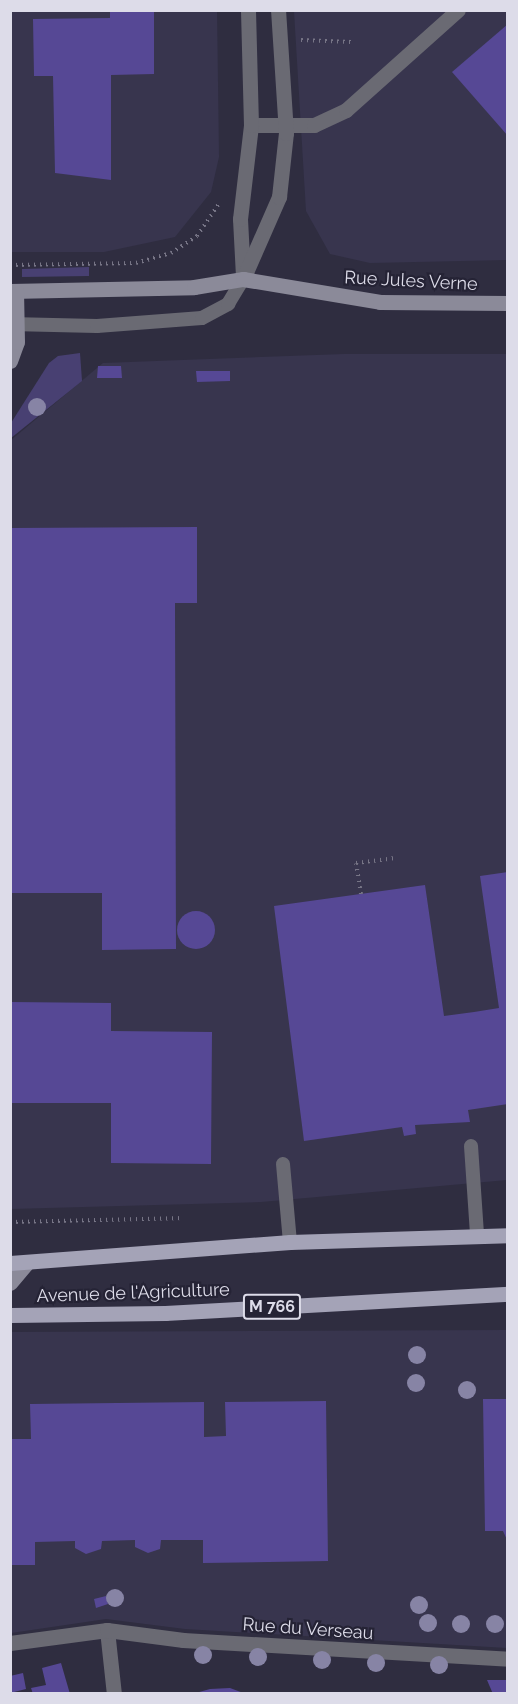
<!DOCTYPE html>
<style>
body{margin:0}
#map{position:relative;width:518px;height:1704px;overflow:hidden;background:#2f2d40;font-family:Raleway,sans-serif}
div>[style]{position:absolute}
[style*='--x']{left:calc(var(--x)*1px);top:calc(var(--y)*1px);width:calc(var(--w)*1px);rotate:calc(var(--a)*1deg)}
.built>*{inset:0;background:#38354e}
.green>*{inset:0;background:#484072}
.building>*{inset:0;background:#564895}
.round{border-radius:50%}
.path>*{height:4px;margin-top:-2px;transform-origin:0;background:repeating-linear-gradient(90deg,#777586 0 1.5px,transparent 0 6px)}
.lane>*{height:14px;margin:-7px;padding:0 7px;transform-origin:7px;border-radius:7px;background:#6a6a73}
.street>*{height:15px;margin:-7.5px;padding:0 7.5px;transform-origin:7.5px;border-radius:7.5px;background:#6a6a73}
.secondary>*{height:15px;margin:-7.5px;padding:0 7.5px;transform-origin:7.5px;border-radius:7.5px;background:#8b8a99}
.primary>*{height:15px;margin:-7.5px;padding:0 7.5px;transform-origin:7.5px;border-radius:7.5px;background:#a4a3b7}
.trees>*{width:18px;height:18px;margin:-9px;border-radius:50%;background:#8784a5}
span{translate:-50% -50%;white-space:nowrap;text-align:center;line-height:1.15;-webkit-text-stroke:4.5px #252335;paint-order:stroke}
.shield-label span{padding:2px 4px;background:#252335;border:2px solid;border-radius:4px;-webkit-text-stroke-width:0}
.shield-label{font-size:16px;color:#dddce9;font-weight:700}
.street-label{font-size:18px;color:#dddce9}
.frame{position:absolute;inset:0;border:12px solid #dddce9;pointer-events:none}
</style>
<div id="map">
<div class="built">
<div style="clip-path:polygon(10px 11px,217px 11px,219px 157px,211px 192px,175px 237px,104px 252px,11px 252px)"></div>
<div style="clip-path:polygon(294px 11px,507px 11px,507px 260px,370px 263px,330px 254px,306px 211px)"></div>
<div style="clip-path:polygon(344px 354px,507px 354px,507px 1180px,261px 1202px,11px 1209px,10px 441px,103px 363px)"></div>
<div style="clip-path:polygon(507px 1330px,507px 1648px,185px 1629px,106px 1619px,11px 1633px,10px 1332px)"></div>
</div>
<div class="green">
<div style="clip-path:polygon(89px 267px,89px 276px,22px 277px,22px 269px)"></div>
<div style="clip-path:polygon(80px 353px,82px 381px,11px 438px,11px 423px,49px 363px,58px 356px)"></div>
</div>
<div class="building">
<div style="clip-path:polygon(110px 10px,154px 10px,154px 74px,111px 75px,111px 180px,55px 173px,53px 76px,34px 76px,33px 19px,110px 18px)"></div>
<div style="clip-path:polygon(508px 24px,508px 136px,452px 72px)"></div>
<div style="clip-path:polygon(98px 366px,121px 366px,122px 378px,97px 378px)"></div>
<div style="clip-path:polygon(196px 371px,230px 371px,230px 381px,197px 382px)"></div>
<div style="clip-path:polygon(197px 527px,197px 603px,175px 603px,176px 949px,102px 950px,102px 893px,10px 893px,10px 528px)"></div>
<div style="clip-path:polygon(508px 872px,508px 1104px,468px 1110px,470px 1122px,415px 1125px,416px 1134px,404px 1136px,402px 1127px,304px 1141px,274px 906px,425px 885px,444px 1016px,474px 1012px,499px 1008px,480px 876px)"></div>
<div class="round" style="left:177px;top:911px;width:38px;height:38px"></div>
<div style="clip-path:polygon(10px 1002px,111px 1003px,111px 1031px,212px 1032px,211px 1164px,111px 1163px,111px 1103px,10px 1103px)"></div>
<div style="clip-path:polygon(483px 1399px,508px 1399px,508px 1542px,503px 1531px,485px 1531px)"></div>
<div style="clip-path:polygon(326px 1401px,328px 1561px,203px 1563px,203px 1540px,161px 1540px,160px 1549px,148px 1553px,135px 1547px,135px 1540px,102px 1541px,101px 1549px,86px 1554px,75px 1548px,75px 1541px,35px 1542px,35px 1565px,10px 1565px,10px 1439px,31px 1439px,30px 1404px,204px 1402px,204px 1437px,226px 1436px,225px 1402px)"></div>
<div style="clip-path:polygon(106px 1596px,108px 1604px,96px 1608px,94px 1599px)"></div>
<div style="clip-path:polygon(61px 1663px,70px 1694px,33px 1694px,31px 1688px,46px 1685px,42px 1668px)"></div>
<div style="clip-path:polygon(23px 1673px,26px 1689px,10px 1693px,10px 1676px)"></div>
<div style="clip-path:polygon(487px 1680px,508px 1680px,508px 1694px,493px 1694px)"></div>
<div style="clip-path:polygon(230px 1688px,246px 1694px,192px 1694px,210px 1689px)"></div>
</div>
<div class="path">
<div style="--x:301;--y:40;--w:50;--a:2.3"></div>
<div style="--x:10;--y:265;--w:126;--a:-0.9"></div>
<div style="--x:136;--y:263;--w:36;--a:-16"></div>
<div style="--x:171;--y:253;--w:31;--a:-33"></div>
<div style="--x:197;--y:236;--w:41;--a:-55.9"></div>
<div style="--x:361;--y:894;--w:31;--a:-99"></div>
<div style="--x:356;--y:863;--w:40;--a:-7.1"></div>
<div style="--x:10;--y:1222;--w:174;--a:-1.3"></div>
</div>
<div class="lane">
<div style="--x:10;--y:324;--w:87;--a:1.3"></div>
<div style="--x:97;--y:326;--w:105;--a:-4.4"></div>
<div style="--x:202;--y:318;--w:30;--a:-28"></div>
<div style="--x:228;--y:304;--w:29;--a:-59"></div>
<div style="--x:471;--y:1146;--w:89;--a:86.1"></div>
<div style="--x:283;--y:1164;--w:78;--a:84.9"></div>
</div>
<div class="street">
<div style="--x:251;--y:125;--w:63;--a:0"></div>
<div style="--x:314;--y:125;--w:35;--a:-25"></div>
<div style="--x:346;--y:110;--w:150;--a:-41.8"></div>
<div style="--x:243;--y:276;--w:57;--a:-93"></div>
<div style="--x:240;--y:219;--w:95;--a:-83.3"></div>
<div style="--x:251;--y:125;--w:115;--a:-91.5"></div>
<div style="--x:243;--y:279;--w:90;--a:-66.3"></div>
<div style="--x:279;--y:197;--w:64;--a:-83.8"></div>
<div style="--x:286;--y:133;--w:123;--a:-93.7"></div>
<div style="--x:107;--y:1630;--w:64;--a:83.8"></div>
<div style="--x:10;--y:1643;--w:98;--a:-7.6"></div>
<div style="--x:107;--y:1630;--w:77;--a:7.5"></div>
<div style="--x:183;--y:1640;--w:326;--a:3.3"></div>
</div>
<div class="secondary">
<div style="--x:10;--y:291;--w:184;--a:-1.2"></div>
<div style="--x:194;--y:287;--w:50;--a:-9.3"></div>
<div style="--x:243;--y:279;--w:139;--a:9.5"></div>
<div style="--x:380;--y:302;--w:128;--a:0.4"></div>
<div style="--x:10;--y:361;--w:20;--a:-70"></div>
<div style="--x:17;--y:342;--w:51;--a:-91.1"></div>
<div style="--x:10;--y:1283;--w:26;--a:-50"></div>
</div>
<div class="primary">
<div style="--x:10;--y:1263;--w:281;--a:-4.3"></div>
<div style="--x:290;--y:1242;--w:218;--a:-1.8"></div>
<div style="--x:10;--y:1315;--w:155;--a:-0.7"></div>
<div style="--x:165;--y:1313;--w:344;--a:-3.2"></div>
</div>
<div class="trees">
<div style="left:37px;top:407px"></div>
<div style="left:417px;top:1355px"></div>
<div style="left:416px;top:1383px"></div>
<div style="left:467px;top:1390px"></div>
<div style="left:115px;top:1598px"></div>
<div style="left:419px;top:1605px"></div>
<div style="left:428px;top:1623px"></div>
<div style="left:461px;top:1624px"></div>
<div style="left:495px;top:1624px"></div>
<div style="left:203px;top:1655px"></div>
<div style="left:258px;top:1657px"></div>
<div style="left:322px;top:1660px"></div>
<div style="left:376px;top:1663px"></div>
<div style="left:439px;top:1665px"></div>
</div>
<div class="shield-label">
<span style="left:272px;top:1307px">M 766</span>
</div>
<div class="street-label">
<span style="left:411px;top:281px;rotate:3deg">Rue Jules Verne</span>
<span style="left:133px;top:1293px;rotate:-2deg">Avenue de l'Agriculture</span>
<span style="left:308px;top:1629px;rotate:4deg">Rue du Verseau</span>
</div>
<div class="frame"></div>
</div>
